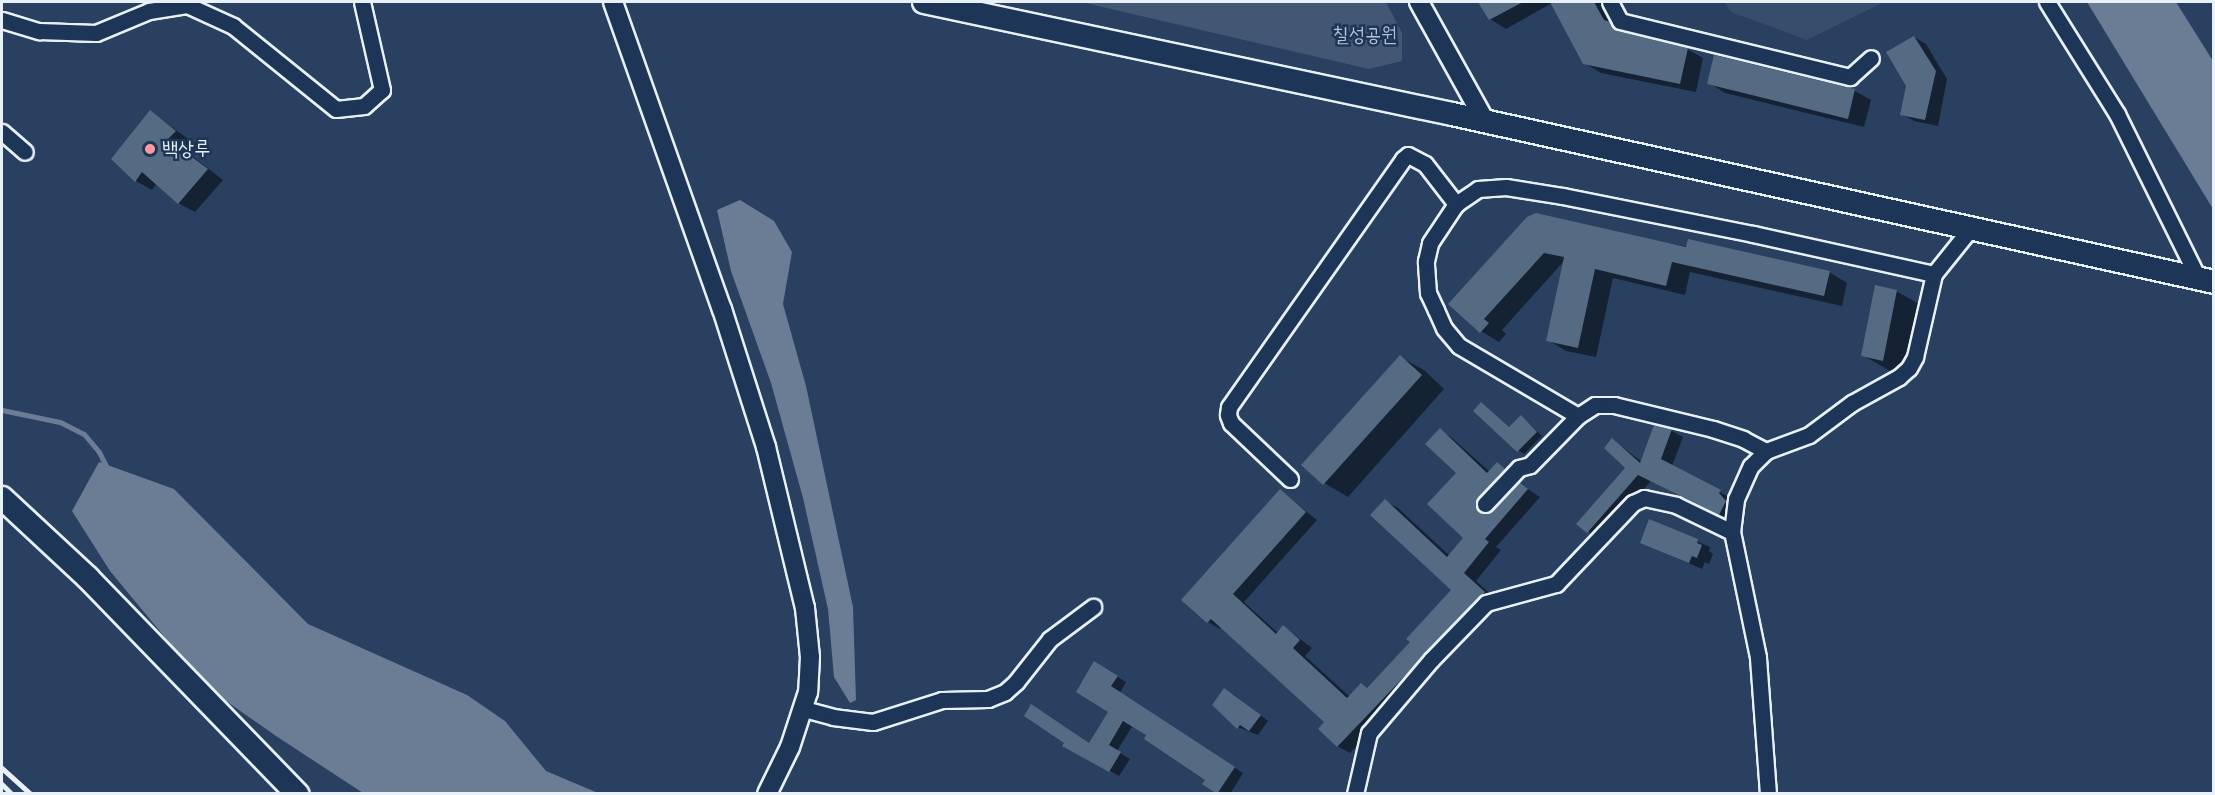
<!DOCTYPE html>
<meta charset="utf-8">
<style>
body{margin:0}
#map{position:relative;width:2215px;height:795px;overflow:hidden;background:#294061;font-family:"Balsamiq Sans","Poor Story",sans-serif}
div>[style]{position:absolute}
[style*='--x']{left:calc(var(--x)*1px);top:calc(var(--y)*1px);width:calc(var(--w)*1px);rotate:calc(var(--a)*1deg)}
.built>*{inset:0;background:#364d6b}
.green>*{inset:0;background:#415774}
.water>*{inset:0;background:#6b7c95}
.shadow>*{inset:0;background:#0007}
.stream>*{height:5px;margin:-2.5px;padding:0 2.5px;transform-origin:2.5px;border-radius:2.5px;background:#6b7c95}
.building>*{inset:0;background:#556a83}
.roads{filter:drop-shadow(2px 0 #e8f1f8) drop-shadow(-2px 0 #e8f1f8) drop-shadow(0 2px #e8f1f8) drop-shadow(0 -2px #e8f1f8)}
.minor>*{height:15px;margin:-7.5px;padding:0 7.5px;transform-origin:7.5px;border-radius:7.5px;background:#1d3557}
.tertiary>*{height:18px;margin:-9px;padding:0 9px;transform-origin:9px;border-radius:9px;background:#1d3557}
.primary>*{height:22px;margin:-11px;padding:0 11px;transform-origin:11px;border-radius:11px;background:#1d3557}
.rail>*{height:4.5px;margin:-2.25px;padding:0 2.25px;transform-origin:2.25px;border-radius:2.25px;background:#e8f1f8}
.dots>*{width:16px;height:16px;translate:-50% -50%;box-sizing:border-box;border:3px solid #1d3557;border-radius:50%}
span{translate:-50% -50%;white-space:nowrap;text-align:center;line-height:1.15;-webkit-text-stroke:5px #1d3557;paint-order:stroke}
.park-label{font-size:20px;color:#b6c3d0}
.poi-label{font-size:20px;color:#e8f1f8}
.left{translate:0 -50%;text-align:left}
.frame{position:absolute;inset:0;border:3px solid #e8f1f8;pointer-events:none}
</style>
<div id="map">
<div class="built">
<div style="clip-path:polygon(1724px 2px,1884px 2px,1807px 40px,1731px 12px)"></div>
</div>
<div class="green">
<div style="clip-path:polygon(1081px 2px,1386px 2px,1402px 33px,1402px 61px,1369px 69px)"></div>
</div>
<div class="water">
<div style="clip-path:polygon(2087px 2px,2176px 2px,2213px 61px,2213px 209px)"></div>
<div style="clip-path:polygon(740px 200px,774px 221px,792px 252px,783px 304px,806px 386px,853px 607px,856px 700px,850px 703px,834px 677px,828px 609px,803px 498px,771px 383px,731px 271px,717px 210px)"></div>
<div style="clip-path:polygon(99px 462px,174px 489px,308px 624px,467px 695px,505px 721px,546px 771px,598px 793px,363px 793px,276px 736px,206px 687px,110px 571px,72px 511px)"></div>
</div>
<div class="shadow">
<div style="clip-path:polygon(1480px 2px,1604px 2px,1619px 29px,1687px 49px,1703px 58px,1696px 92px,1601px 73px,1584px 63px,1552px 3px,1506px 29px,1490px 19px)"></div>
<div style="clip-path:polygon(1914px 37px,1926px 44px,1947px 79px,1938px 126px,1914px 121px,1902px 114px)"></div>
<div style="clip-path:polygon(1715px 56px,1855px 91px,1871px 100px,1864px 127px,1725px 93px,1709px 83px)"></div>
<div style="clip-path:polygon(151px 112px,191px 141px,183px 149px,223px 180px,195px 212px,178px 203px,157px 183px,152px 190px,136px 181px,113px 159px)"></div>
<div style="clip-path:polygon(1528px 218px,1829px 272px,1847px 283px,1842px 306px,1690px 272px,1685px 295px,1613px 278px,1596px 357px,1566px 351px,1548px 340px,1565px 260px,1502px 330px,1506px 334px,1499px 342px,1481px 331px,1450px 304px)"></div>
<div style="clip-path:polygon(1896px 291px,1928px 309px,1914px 378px,1894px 373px,1862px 355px)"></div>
<div style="clip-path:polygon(1400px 357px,1424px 370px,1444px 389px,1348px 497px,1324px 483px)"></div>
<div style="clip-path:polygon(1481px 404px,1510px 428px,1522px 417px,1542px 436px,1524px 454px,1518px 450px)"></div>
<div style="clip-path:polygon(1655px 427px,1672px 431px,1683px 437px,1672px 466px,1731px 498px,1731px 520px,1651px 481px,1599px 539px,1578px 524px,1628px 467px,1613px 440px,1642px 462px)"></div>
<div style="clip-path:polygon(1440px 430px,1452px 438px,1490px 472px,1497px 464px,1509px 471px,1490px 505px,1487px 515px,1520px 484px,1540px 497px,1496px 547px,1501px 550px,1476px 581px,1497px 600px,1350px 753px,1337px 746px,1326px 722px,1222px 627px,1220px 629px,1208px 622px,1280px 491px,1317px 520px,1244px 602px,1278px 633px,1284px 627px,1312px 648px,1305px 656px,1350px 697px,1362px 685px,1369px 689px,1412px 642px,1453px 590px,1385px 501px,1398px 508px,1450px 556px,1465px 538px,1459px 473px)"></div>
<div style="clip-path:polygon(1650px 521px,1710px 547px,1709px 551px,1713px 554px,1709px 564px,1705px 562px,1702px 569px,1642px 542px)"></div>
<div style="clip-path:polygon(1095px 663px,1126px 682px,1120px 693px,1243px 773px,1230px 794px,1219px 794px,1204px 784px,1207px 779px,1133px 725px,1117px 751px,1130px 759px,1119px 776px,1064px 745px,1090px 744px,1110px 711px)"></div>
<div style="clip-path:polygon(1233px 694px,1268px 721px,1258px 735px,1238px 727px)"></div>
</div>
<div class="stream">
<div style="--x:2;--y:410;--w:59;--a:11.7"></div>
<div style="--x:60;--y:422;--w:27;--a:27"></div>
<div style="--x:84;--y:434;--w:23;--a:50"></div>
<div style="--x:99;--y:452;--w:18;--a:63"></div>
</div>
<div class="building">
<div style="clip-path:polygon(1478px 2px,1523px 2px,1489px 20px)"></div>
<div style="clip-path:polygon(1550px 2px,1594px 2px,1604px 20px,1610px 22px,1614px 29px,1688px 48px,1680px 84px,1583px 64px)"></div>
<div style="clip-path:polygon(1914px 36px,1936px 71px,1925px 120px,1900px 115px,1906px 86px,1886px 52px)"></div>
<div style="clip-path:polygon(1714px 55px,1855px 89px,1848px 119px,1707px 84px)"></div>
<div style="clip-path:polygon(150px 110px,176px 131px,168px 139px,208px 169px,178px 204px,142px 172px,135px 182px,111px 159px)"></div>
<div style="clip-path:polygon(1536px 213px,1686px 247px,1688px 239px,1830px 271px,1824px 296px,1672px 262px,1666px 286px,1595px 269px,1578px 348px,1546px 341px,1564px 257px,1544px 253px,1484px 319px,1489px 323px,1480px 333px,1448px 304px,1527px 217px)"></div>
<div style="clip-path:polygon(1875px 285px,1897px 290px,1883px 361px,1861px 356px)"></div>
<div style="clip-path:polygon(1400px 355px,1422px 375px,1323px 485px,1301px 465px)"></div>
<div style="clip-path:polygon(1481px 402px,1509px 427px,1521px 415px,1537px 432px,1517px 452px,1473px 411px)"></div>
<div style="clip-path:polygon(1654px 425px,1672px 429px,1661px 459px,1721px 490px,1719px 493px,1726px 501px,1719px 515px,1638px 475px,1587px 533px,1576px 524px,1625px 468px,1604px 448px,1612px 438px,1640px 463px)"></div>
<div style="clip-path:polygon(1440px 428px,1487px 473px,1497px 462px,1505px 469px,1478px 498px,1476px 506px,1479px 511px,1487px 513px,1492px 511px,1519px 482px,1528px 489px,1485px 539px,1489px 542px,1464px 573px,1485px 592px,1337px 747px,1318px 729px,1324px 722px,1211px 619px,1207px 623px,1181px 600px,1280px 489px,1306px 512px,1233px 594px,1276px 634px,1283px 625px,1300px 640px,1293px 648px,1347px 698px,1361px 683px,1367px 688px,1410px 642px,1406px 639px,1451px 590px,1370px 515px,1385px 499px,1447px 557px,1463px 538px,1427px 504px,1456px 473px,1425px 444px)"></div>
<div style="clip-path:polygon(1649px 519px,1698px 539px,1697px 543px,1702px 545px,1697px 558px,1692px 556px,1689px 563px,1640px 543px)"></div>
<div style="clip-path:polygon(1094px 661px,1118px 676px,1111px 686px,1235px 767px,1217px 794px,1202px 784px,1205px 780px,1144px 739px,1146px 735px,1123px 721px,1109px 745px,1121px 752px,1109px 772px,1062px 746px,1064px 743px,1024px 716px,1031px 704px,1089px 743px,1108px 712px,1076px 692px)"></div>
<div style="clip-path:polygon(1224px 688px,1261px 715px,1249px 731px,1240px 725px,1237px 729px,1212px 705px)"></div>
</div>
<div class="roads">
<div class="minor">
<div style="--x:1610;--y:2;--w:21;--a:62"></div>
<div style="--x:1620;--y:21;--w:237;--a:13.7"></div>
<div style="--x:1850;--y:77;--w:28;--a:-42"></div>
<div style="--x:2047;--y:2;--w:132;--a:58"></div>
<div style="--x:2117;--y:114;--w:183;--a:63.7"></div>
<div style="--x:2;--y:20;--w:39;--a:17"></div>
<div style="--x:39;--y:31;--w:57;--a:2"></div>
<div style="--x:96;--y:33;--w:57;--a:-22.5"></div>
<div style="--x:149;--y:11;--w:38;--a:-9"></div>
<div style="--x:187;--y:5;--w:51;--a:24.5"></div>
<div style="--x:233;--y:26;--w:132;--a:38.9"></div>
<div style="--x:336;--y:109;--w:28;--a:-6"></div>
<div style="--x:364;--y:106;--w:24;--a:-42"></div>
<div style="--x:382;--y:90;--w:90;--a:-102.8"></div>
<div style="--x:2;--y:132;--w:30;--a:41"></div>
<div style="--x:1578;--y:416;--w:138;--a:-149.5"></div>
<div style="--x:1459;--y:346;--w:23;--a:-130"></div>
<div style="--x:1444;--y:328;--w:20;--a:-114"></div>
<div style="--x:1436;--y:310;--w:19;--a:-115"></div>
<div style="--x:1428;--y:293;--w:32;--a:-94"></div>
<div style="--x:1426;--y:261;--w:18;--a:-77"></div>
<div style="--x:1430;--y:243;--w:47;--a:-56.3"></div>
<div style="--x:1456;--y:204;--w:27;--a:-34"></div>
<div style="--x:1478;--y:189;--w:28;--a:-4"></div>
<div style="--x:1506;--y:187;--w:58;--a:9"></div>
<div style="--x:1563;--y:196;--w:194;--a:11.3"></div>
<div style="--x:1753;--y:234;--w:185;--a:12.5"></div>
<div style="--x:1290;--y:479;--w:81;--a:-136.5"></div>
<div style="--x:1231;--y:423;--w:9;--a:-111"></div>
<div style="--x:1228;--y:415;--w:8;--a:-83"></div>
<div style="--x:1229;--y:407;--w:303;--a:-54.9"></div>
<div style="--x:1403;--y:159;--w:6;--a:-39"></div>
<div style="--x:1408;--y:155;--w:19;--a:28"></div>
<div style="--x:1425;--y:164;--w:51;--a:52.2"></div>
<div style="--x:1485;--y:504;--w:50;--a:-46.6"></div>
<div style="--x:1519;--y:468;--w:11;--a:-15"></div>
<div style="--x:1530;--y:465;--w:69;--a:-45.6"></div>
<div style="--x:1578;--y:416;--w:20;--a:-33"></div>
<div style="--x:1595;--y:405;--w:19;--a:0"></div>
<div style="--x:1614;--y:405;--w:102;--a:13.6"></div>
<div style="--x:1713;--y:429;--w:32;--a:18"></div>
<div style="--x:1743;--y:439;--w:26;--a:28"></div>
<div style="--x:804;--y:709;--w:30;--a:15"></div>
<div style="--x:833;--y:717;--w:40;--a:7.1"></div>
<div style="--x:873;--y:722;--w:72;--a:-17.7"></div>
<div style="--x:942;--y:700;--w:46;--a:-1.2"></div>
<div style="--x:988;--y:699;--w:18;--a:-22"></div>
<div style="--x:1005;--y:692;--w:15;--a:-42"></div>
<div style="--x:1016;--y:682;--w:55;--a:-51.7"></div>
<div style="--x:1050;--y:639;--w:54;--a:-36.7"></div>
<div style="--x:1355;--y:794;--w:63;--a:-77.1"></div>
<div style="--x:1369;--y:733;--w:96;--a:-49.7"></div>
<div style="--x:1431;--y:660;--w:79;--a:-46"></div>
<div style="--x:1486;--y:603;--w:73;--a:-15.2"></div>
<div style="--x:1556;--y:584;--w:112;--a:-46.5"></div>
<div style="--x:1633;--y:503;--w:12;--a:-24"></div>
<div style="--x:1644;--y:498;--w:33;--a:12"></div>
<div style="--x:1676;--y:505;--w:62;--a:25.7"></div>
<div style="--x:1768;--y:794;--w:137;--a:-94.2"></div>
<div style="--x:1758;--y:657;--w:128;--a:-101.7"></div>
<div style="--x:1732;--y:532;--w:33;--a:-83"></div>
<div style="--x:1736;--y:499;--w:36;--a:-66"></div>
<div style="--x:1751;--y:466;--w:21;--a:-45"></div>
<div style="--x:1766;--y:451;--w:46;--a:-20.4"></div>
<div style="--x:1809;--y:435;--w:54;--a:-36.7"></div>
<div style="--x:1852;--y:403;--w:54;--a:-29"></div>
<div style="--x:1899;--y:377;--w:13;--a:-42"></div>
<div style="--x:1909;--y:368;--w:13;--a:-61"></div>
<div style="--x:1915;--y:357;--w:85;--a:-77.1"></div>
<div style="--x:1934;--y:274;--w:59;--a:-51.2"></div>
</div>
<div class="tertiary">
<div style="--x:613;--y:2;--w:326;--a:70.5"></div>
<div style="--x:722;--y:309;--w:145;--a:72.3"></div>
<div style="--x:766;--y:447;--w:166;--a:76.4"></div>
<div style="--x:805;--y:608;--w:49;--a:84.2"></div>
<div style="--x:810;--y:657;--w:35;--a:93"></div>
<div style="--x:808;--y:692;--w:58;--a:108.1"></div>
<div style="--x:790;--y:747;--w:52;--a:116.1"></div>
<div style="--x:1419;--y:2;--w:136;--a:61"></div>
</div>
<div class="primary">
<div style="--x:924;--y:2;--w:540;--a:11.98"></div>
<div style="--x:1452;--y:114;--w:780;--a:12.43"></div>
<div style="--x:2;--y:498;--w:117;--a:42.9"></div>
<div style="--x:88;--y:578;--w:301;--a:45.9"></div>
</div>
</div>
<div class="rail">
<div style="--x:2;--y:768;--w:39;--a:42"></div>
<div style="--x:2;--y:784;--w:14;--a:45"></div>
</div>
<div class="dots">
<div style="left:150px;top:149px;background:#ff9aa2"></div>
</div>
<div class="park-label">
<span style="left:1365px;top:35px">칠성공원</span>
</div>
<div class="poi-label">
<span class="left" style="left:162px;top:149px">백상루</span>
</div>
<div class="frame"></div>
</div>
